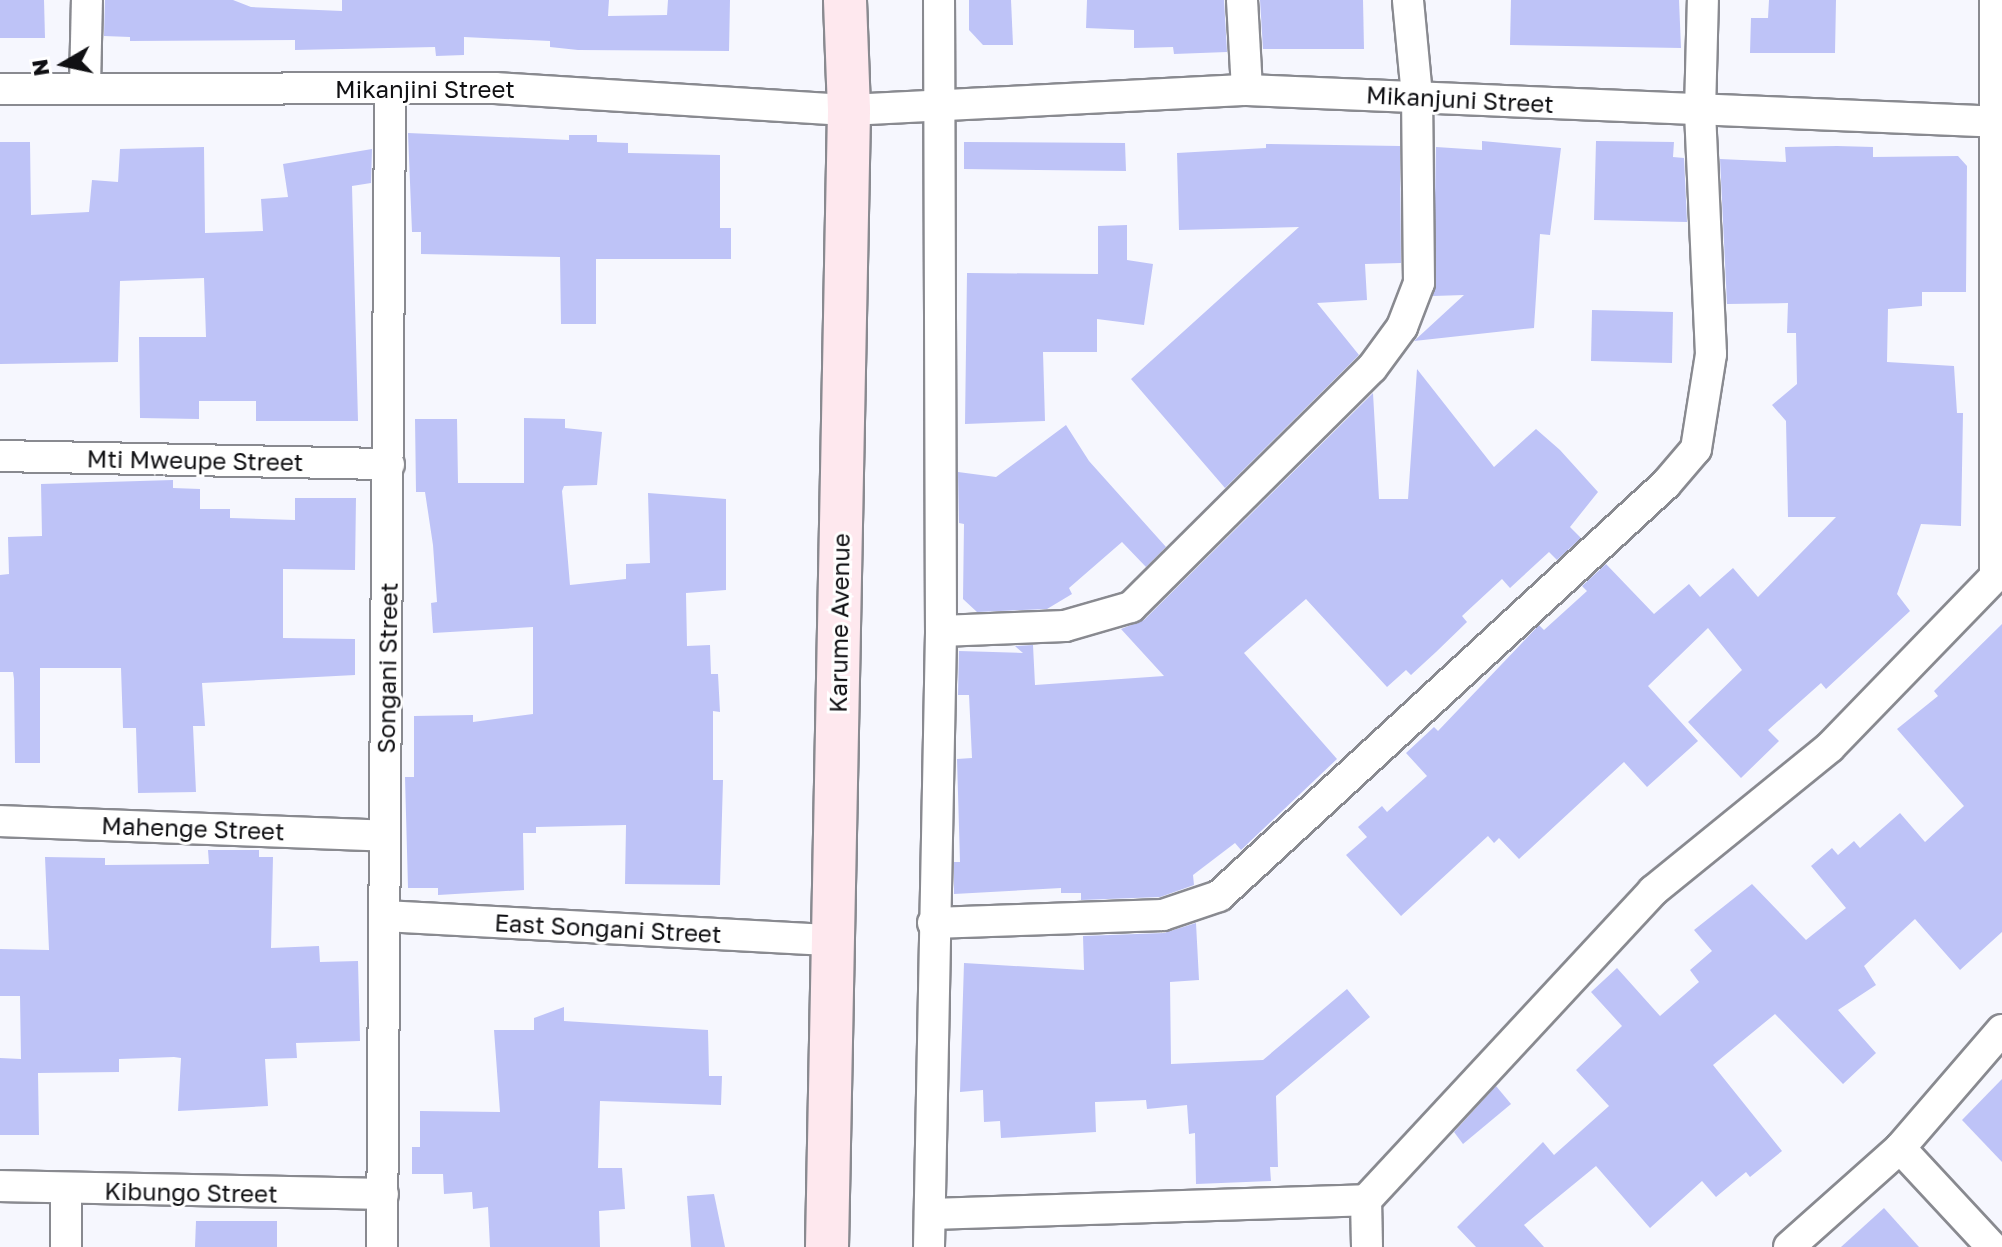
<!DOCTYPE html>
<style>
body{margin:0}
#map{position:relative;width:2002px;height:1247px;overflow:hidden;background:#f6f7fe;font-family:"Golos Text",sans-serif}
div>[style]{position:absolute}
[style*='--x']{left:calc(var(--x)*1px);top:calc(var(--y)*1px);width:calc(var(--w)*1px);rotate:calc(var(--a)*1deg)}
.building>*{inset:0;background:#bec3f7}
.roads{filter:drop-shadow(2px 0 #898a90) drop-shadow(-2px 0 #898a90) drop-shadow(0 2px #898a90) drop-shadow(0 -2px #898a90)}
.minor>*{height:30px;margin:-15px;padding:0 15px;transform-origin:15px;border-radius:15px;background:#fff}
.secondary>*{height:42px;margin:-21px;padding:0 21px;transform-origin:21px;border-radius:21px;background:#fee8ee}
span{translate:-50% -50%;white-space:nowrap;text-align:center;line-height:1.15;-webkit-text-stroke:6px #fff;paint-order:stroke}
.street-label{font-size:24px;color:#101013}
.north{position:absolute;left:24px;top:24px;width:80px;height:80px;-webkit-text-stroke:6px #fff;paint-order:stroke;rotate:261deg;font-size:22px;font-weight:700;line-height:32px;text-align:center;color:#101013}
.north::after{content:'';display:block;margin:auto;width:28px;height:36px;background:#101013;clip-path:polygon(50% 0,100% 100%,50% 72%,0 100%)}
</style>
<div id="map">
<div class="building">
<div style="clip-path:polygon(0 0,44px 0,45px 38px,0 38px)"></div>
<div style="clip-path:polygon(105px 0,233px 0,251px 7px,342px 11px,342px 0,609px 0,608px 16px,667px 15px,668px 0,730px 0,729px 51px,578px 50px,550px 47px,550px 41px,464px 37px,464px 55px,436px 56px,435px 47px,295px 50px,295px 40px,130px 41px,130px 37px,104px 36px)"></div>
<div style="clip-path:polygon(969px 0,1011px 0,1013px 45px,983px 45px,969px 30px)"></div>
<div style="clip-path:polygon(1087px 0,1224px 0,1227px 52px,1174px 54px,1173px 47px,1134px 48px,1134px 30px,1086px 28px)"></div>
<div style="clip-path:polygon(1260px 0,1363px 0,1364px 49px,1263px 49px)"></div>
<div style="clip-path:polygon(1511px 0,1679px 0,1681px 48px,1510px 45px)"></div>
<div style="clip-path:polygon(1769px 0,1836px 0,1835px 53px,1750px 53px,1751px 18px,1768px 18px)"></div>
<div style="clip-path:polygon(408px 133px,569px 140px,569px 135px,597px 135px,597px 142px,628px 143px,628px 153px,720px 155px,720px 228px,731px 228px,731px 259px,596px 259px,596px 324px,561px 324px,560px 257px,421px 254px,421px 232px,412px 232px)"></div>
<div style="clip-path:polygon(1482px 141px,1561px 148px,1550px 235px,1540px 234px,1534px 328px,1414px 341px,1464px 295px,1433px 296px,1436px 147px,1482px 150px)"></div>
<div style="clip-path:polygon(1596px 141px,1674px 142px,1673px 157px,1684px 158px,1687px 222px,1594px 220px)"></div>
<div style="clip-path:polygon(0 142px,30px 142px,31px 215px,89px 212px,92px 180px,118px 182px,120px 149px,204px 147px,205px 233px,263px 231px,261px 199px,288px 197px,283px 164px,372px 149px,371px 183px,352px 186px,358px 421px,256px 421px,256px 401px,199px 401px,199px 419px,140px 418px,139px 337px,206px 337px,204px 278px,120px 281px,118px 362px,0 364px)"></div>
<div style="clip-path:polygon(964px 142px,1125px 143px,1126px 171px,964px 169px)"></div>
<div style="clip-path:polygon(1266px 144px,1400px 146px,1401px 263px,1365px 264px,1367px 300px,1317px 303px,1359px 355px,1225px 488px,1131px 379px,1299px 227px,1179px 230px,1177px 153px,1266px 148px)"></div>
<div style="clip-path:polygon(1837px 146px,1873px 147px,1873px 157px,1958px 156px,1967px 166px,1966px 292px,1922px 292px,1922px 306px,1888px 309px,1887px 362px,1954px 366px,1957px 413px,1963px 413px,1961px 526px,1921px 524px,1897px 594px,1910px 611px,1826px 689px,1821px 683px,1768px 730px,1779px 741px,1741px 778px,1688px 722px,1742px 670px,1708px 628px,1648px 686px,1698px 741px,1647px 787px,1624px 762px,1519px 859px,1499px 838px,1494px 843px,1488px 836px,1401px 916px,1346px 855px,1367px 837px,1358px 827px,1382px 806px,1387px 812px,1427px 776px,1406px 753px,1434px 727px,1438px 731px,1539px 625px,1544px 630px,1587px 591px,1582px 586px,1606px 564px,1654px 614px,1689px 584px,1700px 597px,1733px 568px,1758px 597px,1836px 517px,1788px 517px,1786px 421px,1772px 405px,1797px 384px,1796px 333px,1787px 333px,1788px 303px,1727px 304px,1720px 159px,1786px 162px,1785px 147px)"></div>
<div style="clip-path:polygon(1127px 225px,1127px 260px,1153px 264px,1144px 325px,1097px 319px,1097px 352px,1043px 352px,1045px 421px,965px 424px,967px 273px,1098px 274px,1098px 226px)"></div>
<div style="clip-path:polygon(1592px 310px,1673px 312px,1672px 363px,1591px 361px)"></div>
<div style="clip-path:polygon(1417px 369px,1494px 467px,1536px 429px,1560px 450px,1598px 492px,1570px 527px,1581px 538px,1557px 560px,1549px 552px,1510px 588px,1502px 579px,1462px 616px,1467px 622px,1436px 652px,1411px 675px,1406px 670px,1387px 687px,1306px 599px,1244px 653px,1337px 759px,1241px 850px,1235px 843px,1193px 875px,1194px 885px,1160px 897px,1081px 900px,1081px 893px,1061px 893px,1061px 888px,954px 894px,954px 862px,960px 862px,957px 759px,972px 758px,969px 695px,958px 695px,959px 651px,1023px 653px,1015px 646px,1033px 645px,1035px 685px,1164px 676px,1121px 629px,1144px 620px,1373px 393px,1379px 499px,1408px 499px)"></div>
<div style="clip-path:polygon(524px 418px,565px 419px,565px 428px,602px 432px,597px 485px,564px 486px,562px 491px,570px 585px,626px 579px,626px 564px,650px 563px,648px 493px,726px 499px,726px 590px,686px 593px,687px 646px,710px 645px,711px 674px,718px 674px,720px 712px,713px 711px,713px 780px,723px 780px,720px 885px,625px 884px,626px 825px,536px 827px,536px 833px,523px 833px,524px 890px,438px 895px,438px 888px,408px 888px,405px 777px,414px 777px,414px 716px,473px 715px,473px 722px,533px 714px,533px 627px,433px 633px,431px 603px,437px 602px,433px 545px,425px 492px,416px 492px,415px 419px,457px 419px,458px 483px,524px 483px)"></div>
<div style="clip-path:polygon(1066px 425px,1089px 461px,1166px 547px,1146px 567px,1122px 542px,1069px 588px,1072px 594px,1047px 609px,977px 612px,963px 599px,964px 524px,959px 523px,958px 472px,996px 477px)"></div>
<div style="clip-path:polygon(173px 480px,173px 488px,200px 489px,200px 509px,230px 509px,230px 518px,295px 520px,295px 498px,356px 498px,355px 570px,283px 569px,283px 638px,355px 639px,355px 675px,202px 683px,205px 726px,193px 726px,196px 792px,138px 793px,136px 728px,123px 728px,121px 668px,40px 668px,40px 763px,15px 763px,14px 679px,13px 672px,0 672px,0 575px,9px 574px,8px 537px,42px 536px,41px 484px)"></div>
<div style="clip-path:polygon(2002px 624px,2002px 932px,1960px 970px,1915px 919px,1864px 966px,1876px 985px,1838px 1010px,1876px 1053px,1843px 1084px,1775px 1014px,1713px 1065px,1782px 1151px,1750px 1177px,1746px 1172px,1716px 1197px,1702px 1181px,1650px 1228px,1596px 1166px,1524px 1225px,1544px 1247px,1476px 1247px,1457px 1227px,1543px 1142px,1554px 1155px,1609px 1106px,1576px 1070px,1622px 1026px,1591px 992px,1617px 968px,1660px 1016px,1699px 982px,1690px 970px,1712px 951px,1694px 930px,1752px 884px,1806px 940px,1846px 908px,1811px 866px,1832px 848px,1838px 855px,1854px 841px,1860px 848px,1900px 813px,1925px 842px,1964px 806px,1897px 729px,1938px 696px,1934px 691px)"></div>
<div style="clip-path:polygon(208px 850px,259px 850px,259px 857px,273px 857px,271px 948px,319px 946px,320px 962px,358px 961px,360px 1041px,296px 1043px,297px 1058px,265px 1059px,268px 1106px,178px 1111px,181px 1058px,174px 1057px,119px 1059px,119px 1072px,38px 1073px,39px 1135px,0 1135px,0 1058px,21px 1059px,20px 996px,0 996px,0 949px,49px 950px,45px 857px,105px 858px,105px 865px,209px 864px)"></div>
<div style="clip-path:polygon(1196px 923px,1199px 980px,1170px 982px,1171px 1064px,1263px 1060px,1347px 989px,1370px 1017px,1276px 1096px,1278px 1167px,1270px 1167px,1271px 1181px,1196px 1184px,1195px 1133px,1189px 1134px,1187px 1105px,1147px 1109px,1146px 1100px,1095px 1102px,1096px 1132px,1001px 1138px,1000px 1121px,984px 1122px,983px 1090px,960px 1092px,964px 963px,1084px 970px,1083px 936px,1164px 933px)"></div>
<div style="clip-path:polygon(564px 1007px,564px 1021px,708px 1030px,709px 1076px,722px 1076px,721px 1105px,600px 1101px,598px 1168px,622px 1168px,625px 1209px,599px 1211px,600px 1247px,490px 1247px,488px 1207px,473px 1209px,472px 1192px,444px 1194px,443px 1174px,412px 1174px,412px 1147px,420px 1147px,420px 1111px,500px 1112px,494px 1030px,534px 1030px,534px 1018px)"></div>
<div style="clip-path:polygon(2002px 1079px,2002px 1162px,1962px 1120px)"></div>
<div style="clip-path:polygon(1496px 1086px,1511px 1104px,1463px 1144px,1454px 1132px)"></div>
<div style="clip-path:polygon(714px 1194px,725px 1247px,691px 1247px,687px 1196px)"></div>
<div style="clip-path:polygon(1884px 1208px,1919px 1247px,1841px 1247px)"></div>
<div style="clip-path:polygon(196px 1221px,277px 1221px,277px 1247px,195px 1247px)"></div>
</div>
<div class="roads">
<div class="minor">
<div style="--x:1242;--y:0;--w:90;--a:86.8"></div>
<div style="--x:85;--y:86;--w:86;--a:-88.7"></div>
<div style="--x:0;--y:89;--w:495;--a:-0.1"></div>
<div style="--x:495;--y:88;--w:355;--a:3.6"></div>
<div style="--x:849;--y:110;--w:399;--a:-2.9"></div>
<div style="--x:1247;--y:90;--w:756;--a:2.43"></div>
<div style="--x:0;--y:456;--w:389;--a:1.2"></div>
<div style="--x:941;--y:631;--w:124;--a:-2.3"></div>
<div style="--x:1065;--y:626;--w:69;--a:-16.1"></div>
<div style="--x:1131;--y:607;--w:339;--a:-44.8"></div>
<div style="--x:1372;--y:368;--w:51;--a:-53.8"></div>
<div style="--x:1402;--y:327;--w:47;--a:-68.9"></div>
<div style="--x:1419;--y:283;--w:187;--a:-90.6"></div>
<div style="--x:1417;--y:96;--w:96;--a:-95.4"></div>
<div style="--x:0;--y:821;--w:385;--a:2.2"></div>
<div style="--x:384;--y:916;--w:449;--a:3.1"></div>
<div style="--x:933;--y:923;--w:230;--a:-2"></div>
<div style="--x:1163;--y:915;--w:59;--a:-18.7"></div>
<div style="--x:1219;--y:896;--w:608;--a:-42.67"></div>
<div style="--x:1666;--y:484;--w:46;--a:-49.4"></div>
<div style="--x:1696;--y:449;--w:96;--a:-81"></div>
<div style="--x:1711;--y:354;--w:243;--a:-92.6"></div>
<div style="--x:1700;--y:111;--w:111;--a:-88.5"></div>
<div style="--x:1900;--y:1148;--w:135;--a:47.1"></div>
<div style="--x:0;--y:1186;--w:383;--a:1.2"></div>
<div style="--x:66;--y:1191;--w:56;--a:90"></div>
<div style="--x:930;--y:1214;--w:436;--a:-1.8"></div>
<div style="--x:382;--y:1247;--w:1158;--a:-89.6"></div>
<div style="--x:929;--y:1247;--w:616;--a:-88.88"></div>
<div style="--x:941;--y:631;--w:631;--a:-90.18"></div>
<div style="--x:1367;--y:1247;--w:47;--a:-91.2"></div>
<div style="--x:1366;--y:1200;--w:422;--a:-47.1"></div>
<div style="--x:1653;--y:891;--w:228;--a:-39.1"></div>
<div style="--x:1830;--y:747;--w:237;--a:-45.9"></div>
<div style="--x:1995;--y:577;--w:577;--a:-90"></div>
<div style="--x:1789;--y:1247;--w:149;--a:-41.7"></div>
<div style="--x:1900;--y:1148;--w:156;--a:-49.2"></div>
</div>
<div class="secondary">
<div style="--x:827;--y:1247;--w:1137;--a:-88.89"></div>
<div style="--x:849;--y:110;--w:110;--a:-92.1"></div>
</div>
</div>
<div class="street-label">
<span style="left:425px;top:89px">Mikanjini Street</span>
<span style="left:1460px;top:99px;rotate:3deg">Mikanjuni Street</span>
<span style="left:195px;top:460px;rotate:1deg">Mti Mweupe Street</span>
<span style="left:839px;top:623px;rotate:-89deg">Karume Avenue</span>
<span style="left:387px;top:668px;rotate:-89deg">Songani Street</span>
<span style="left:193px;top:828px;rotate:2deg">Mahenge Street</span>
<span style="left:608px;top:928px;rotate:3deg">East Songani Street</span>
<span style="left:191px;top:1192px;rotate:1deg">Kibungo Street</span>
</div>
<div class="north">N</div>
</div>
